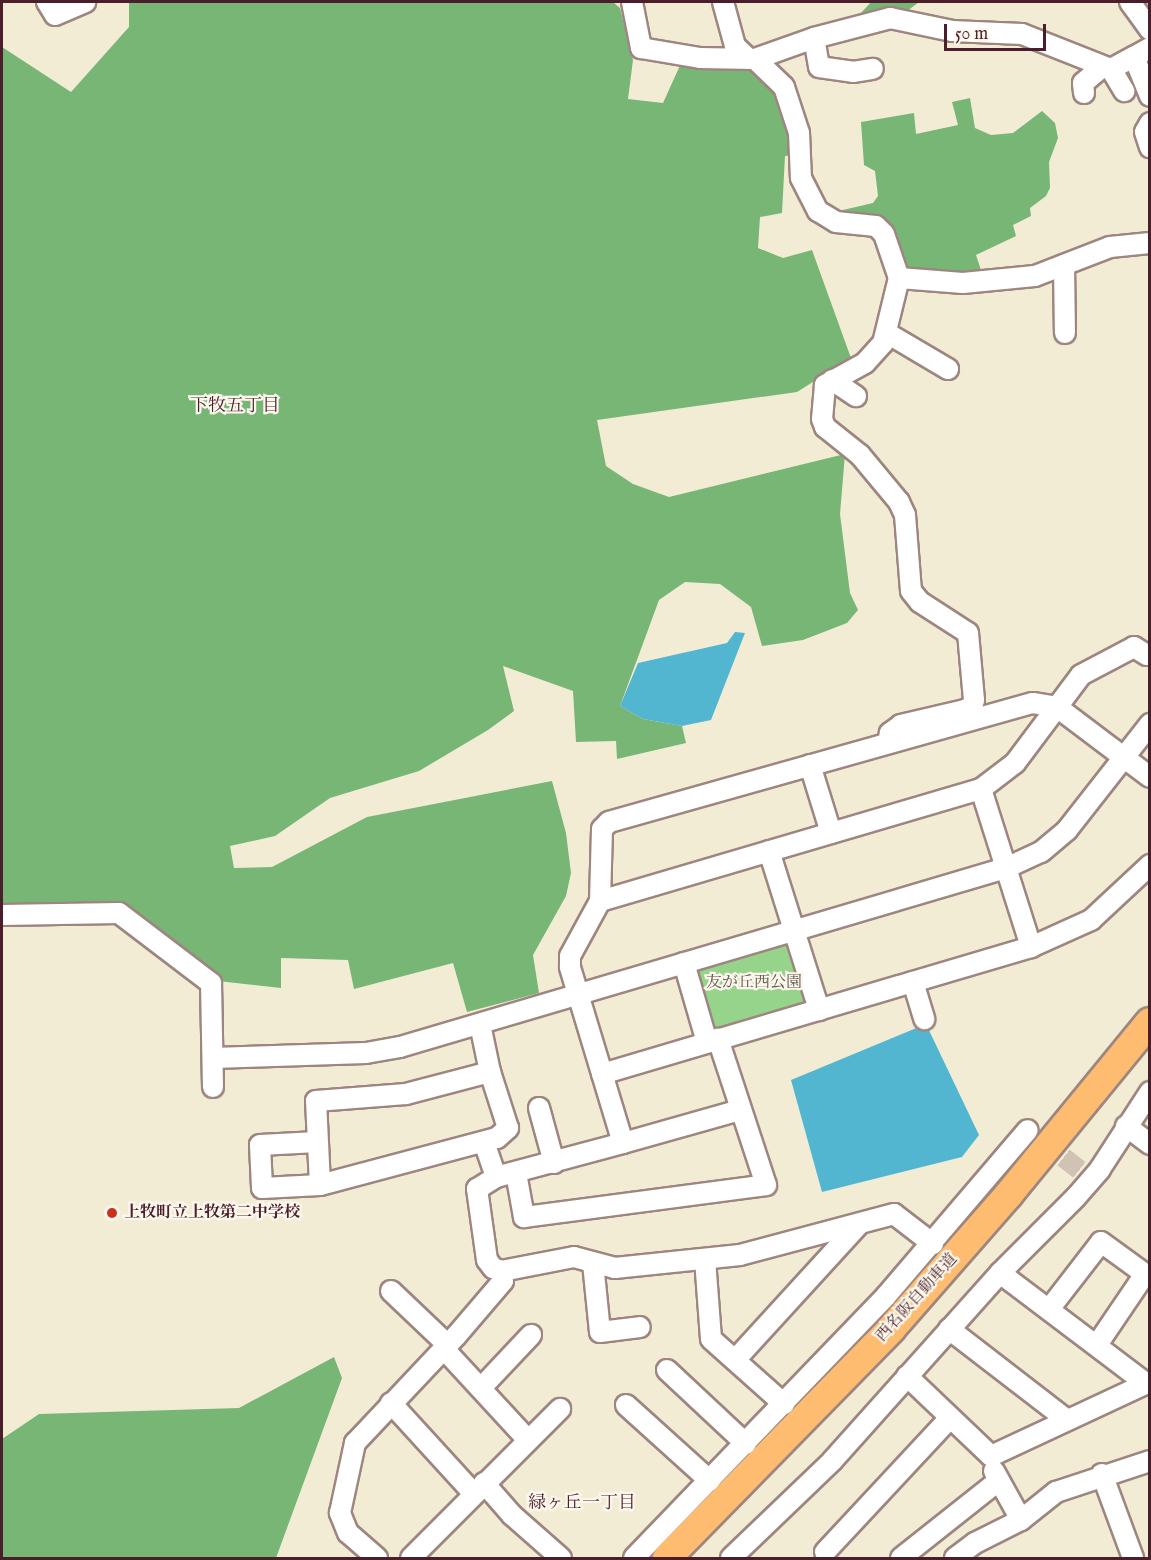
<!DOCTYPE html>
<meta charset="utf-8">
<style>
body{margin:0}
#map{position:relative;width:1151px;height:1560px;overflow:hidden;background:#f3ecd5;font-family:"IM FELL English","Noto Serif JP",serif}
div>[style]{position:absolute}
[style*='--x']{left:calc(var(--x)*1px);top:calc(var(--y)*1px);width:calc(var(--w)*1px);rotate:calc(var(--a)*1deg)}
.green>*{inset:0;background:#95d48a}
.forest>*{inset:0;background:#78b676}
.water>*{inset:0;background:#53b6d1}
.minor-tunnel>*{height:20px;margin-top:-10px;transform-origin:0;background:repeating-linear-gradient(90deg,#d1c3b3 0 20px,transparent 0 30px)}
.roads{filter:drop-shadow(2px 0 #9e8680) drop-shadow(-2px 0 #9e8680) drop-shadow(0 2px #9e8680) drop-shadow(0 -2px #9e8680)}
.minor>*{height:20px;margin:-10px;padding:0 10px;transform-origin:10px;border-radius:10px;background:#fff}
.highway>*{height:28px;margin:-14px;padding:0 14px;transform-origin:14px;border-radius:14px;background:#febc70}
.dots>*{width:16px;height:16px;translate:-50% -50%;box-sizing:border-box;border:3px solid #fbf7ec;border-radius:50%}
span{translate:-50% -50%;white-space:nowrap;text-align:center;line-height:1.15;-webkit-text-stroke:4.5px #fbf7ec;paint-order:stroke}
.park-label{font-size:16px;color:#605548}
.poi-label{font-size:16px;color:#4a1f2b;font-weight:700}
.left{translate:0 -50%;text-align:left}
.street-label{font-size:16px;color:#4a1f2b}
.neighbourhood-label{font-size:18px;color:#4a1f2b}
.frame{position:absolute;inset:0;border:3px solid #4a1f2b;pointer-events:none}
.scale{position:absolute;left:944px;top:24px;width:102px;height:27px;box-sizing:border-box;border:3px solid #4a1f2b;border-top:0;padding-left:8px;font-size:18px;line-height:21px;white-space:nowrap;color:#4a1f2b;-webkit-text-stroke:4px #fbf7ec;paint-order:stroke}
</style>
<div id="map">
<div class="green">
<div style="clip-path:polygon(785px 936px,806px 1003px,710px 1033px,690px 966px)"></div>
</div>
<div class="forest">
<div style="clip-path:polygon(129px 2px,613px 2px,620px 8px,633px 60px,628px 99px,663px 103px,682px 61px,739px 63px,761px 73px,778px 88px,793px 127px,795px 155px,785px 156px,782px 213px,760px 217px,758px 248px,783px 258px,812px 250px,851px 358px,797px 392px,597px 420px,606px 466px,633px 484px,669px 497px,845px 454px,840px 514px,850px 593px,858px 610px,847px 623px,803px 640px,762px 646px,751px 607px,720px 584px,685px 582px,659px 600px,620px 706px,643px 719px,682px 726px,686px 743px,617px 759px,616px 741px,576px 742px,573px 691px,503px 666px,514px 711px,488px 730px,419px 771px,330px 798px,275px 836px,230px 846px,234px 868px,272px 867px,367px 817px,552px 781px,566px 833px,571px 873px,566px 896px,533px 955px,539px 993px,467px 1012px,453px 963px,354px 989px,348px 960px,281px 958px,281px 988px,218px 981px,117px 906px,2px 907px,2px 47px,71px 92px,129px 27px)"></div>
<div style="clip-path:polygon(871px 2px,919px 2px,902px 15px,852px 23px)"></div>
<div style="clip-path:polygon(970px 98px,975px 128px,991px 135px,1013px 133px,1042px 111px,1055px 123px,1058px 138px,1049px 162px,1050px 188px,1046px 196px,1030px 208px,1031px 216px,1013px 225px,1016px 236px,976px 255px,983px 276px,902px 274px,882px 225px,830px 213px,873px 203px,878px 196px,875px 171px,864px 165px,861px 122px,914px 113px,916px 134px,958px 125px,952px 102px)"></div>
<div style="clip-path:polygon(334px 1357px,342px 1378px,276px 1558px,2px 1558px,2px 1439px,39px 1414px,239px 1408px)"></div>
</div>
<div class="water">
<div style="clip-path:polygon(735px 632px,745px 633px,711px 720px,682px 726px,643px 719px,620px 706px,638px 663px,727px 643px)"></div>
<div style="clip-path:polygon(926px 1024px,979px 1135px,962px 1157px,822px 1192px,791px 1080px)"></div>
</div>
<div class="minor-tunnel">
<div style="--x:1040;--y:1139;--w:65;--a:38.1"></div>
</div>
<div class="roads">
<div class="minor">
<div style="--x:47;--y:2;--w:15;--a:58"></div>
<div style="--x:55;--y:15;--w:33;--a:-23"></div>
<div style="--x:632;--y:2;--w:47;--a:78.9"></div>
<div style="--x:641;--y:48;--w:60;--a:9.6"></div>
<div style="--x:700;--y:58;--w:55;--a:1"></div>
<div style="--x:755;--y:59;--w:63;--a:-19.6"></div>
<div style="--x:814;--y:38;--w:79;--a:-14.7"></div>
<div style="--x:890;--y:18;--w:63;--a:11.8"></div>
<div style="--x:952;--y:31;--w:70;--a:2.5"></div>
<div style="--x:1022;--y:34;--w:96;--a:21.5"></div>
<div style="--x:1111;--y:69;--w:44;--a:-28.3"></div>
<div style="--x:723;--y:2;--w:46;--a:74.7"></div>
<div style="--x:735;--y:46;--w:19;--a:43"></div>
<div style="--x:1130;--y:2;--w:34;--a:54"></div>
<div style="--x:814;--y:38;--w:29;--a:80"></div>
<div style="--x:819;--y:67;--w:34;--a:8"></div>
<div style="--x:853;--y:72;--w:20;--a:-9"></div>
<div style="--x:1134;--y:57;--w:42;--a:67.7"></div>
<div style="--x:755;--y:59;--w:40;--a:44"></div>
<div style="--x:784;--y:87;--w:48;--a:71.9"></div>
<div style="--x:799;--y:133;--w:45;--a:87.5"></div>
<div style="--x:801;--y:178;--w:37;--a:63"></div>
<div style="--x:818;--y:211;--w:21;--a:31"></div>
<div style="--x:836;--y:222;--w:40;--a:5.7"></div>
<div style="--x:876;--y:226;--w:11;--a:45"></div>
<div style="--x:884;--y:234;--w:46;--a:71.2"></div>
<div style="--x:899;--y:278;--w:67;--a:103.8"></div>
<div style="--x:883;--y:343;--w:27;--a:132"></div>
<div style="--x:865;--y:363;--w:46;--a:151.2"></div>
<div style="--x:825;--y:385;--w:34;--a:95"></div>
<div style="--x:822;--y:419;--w:9;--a:69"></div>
<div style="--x:825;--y:427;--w:45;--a:38.7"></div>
<div style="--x:860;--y:455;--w:61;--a:50.3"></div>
<div style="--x:899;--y:502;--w:14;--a:65"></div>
<div style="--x:905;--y:515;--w:76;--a:85.5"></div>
<div style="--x:911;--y:591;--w:14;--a:51"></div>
<div style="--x:920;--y:602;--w:57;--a:32.9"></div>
<div style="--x:968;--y:633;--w:67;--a:84.9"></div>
<div style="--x:974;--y:700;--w:7;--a:106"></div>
<div style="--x:972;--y:707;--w:8;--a:157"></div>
<div style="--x:965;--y:710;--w:66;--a:166.8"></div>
<div style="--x:901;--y:725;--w:14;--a:144"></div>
<div style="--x:890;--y:733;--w:10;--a:101"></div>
<div style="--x:1111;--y:69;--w:26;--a:59"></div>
<div style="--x:1084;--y:93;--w:10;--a:-96"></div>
<div style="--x:1083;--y:83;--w:23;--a:-40"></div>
<div style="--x:1150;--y:123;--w:10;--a:119"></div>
<div style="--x:1145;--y:132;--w:16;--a:72"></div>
<div style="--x:1064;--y:265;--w:68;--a:89.2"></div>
<div style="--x:899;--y:278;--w:64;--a:4.5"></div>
<div style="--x:963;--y:283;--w:72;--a:-5.6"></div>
<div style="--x:1035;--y:276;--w:80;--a:-21.1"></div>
<div style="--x:1110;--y:247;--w:40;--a:-5.7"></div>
<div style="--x:887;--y:333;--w:71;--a:30.5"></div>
<div style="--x:832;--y:380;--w:29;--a:34"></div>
<div style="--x:810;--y:765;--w:71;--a:72.8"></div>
<div style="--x:981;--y:789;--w:166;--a:72.4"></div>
<div style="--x:769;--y:851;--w:167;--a:72.5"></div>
<div style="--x:600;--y:901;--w:397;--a:-16.4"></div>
<div style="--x:981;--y:789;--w:43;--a:-37.4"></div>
<div style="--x:1015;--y:763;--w:110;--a:-53.1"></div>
<div style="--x:1081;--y:675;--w:60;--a:-27.8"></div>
<div style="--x:1134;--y:647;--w:15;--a:32"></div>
<div style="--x:2;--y:915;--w:117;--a:-1"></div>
<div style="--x:119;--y:913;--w:116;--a:37.3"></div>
<div style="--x:211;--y:983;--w:104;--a:88.9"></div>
<div style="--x:684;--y:963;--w:82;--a:73.8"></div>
<div style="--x:913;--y:982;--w:39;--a:73"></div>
<div style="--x:213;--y:1058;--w:153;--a:-1.9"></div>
<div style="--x:366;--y:1053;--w:35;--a:-10"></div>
<div style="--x:400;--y:1047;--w:632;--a:-16.46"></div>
<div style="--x:1006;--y:868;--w:38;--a:-25"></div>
<div style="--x:1041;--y:852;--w:34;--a:-40"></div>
<div style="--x:1067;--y:830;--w:135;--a:-51.9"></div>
<div style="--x:602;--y:1074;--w:447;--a:-16.5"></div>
<div style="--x:1031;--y:947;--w:66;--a:-24.2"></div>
<div style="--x:1091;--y:920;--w:81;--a:-43"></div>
<div style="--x:539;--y:1108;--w:57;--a:74.7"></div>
<div style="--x:1126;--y:1126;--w:30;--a:37"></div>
<div style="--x:317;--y:1142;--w:57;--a:177"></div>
<div style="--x:260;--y:1145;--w:43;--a:87.3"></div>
<div style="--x:262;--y:1188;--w:58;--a:-3"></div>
<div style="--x:320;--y:1185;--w:183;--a:-14.9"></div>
<div style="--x:497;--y:1138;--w:15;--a:-42"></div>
<div style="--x:508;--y:1128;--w:59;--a:-107.8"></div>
<div style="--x:490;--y:1072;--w:49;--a:-101.8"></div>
<div style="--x:484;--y:1142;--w:37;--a:71"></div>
<div style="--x:623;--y:1143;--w:122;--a:-15.8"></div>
<div style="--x:516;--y:1173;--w:45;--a:79.7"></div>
<div style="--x:524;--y:1217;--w:244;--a:-7.5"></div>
<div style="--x:766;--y:1185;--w:154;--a:-108.2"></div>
<div style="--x:320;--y:1185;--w:84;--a:-92.7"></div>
<div style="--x:316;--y:1101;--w:90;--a:-4.4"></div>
<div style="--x:406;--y:1094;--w:87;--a:-14.7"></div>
<div style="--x:933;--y:1244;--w:49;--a:-142.4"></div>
<div style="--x:894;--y:1214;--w:159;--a:165.1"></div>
<div style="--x:740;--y:1255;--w:126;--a:174.1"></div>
<div style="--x:615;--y:1268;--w:42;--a:-165"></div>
<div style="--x:574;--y:1257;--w:73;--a:169"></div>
<div style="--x:502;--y:1271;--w:9;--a:-162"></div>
<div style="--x:493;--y:1268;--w:10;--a:-127"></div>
<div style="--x:487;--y:1260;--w:72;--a:-98"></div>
<div style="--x:477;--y:1189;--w:22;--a:-32"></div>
<div style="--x:496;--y:1177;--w:131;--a:-15"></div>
<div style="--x:623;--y:1143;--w:184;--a:-106.8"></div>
<div style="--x:570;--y:967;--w:11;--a:-90"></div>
<div style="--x:570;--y:956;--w:63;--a:-61.4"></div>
<div style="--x:600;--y:901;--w:72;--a:-88.4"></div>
<div style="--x:602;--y:829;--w:10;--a:-45"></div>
<div style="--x:609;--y:822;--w:440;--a:-15.7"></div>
<div style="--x:1033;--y:703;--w:24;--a:9"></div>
<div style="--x:1057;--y:707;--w:116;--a:37"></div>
<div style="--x:705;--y:1259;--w:80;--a:85.7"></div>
<div style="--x:711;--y:1339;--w:98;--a:41.7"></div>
<div style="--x:593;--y:1263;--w:69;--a:84.2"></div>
<div style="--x:600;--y:1332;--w:40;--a:-7.1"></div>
<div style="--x:1000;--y:1273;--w:184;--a:37.1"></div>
<div style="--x:391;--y:1291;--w:79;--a:43.5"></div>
<div style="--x:1050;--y:1308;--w:83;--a:-52.3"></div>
<div style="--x:1101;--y:1242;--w:54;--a:36"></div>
<div style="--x:1145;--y:1274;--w:86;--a:124.1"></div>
<div style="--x:949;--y:1329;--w:148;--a:37.6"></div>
<div style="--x:444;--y:1349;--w:124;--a:47.3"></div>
<div style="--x:735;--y:1360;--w:185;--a:-47.6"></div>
<div style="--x:667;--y:1370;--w:108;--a:43.1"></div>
<div style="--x:907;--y:1376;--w:116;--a:43.6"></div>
<div style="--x:991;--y:1456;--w:175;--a:-25"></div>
<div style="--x:481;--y:1388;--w:73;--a:-46.7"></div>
<div style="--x:391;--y:1403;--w:123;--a:47.6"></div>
<div style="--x:626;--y:1405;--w:113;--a:42.1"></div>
<div style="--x:994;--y:1471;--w:56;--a:61.1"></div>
<div style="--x:1102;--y:1474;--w:90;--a:69.7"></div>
<div style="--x:484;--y:1483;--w:43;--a:48.8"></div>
<div style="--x:512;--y:1515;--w:65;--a:41.3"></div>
<div style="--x:825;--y:1552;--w:183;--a:-47"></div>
<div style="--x:377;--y:1558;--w:38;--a:-139"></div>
<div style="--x:348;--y:1533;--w:22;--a:-112"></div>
<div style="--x:340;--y:1513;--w:72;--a:-77.9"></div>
<div style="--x:355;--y:1443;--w:147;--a:-46.7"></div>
<div style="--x:456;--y:1336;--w:72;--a:-49.5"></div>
<div style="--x:503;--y:1281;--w:10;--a:-96"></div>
<div style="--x:411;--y:1558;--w:211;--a:-45"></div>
<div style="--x:634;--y:1558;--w:364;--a:-46.1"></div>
<div style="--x:886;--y:1296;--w:218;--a:-49.5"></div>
<div style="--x:731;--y:1558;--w:140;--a:-43.8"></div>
<div style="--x:832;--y:1461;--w:252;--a:-48.2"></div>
<div style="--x:1000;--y:1273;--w:107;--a:-45"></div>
<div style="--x:1076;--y:1197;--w:37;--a:-49"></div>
<div style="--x:1100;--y:1169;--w:92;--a:-57"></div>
<div style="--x:901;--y:1558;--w:122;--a:-38.4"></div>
<div style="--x:955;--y:1558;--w:25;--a:-37"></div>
<div style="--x:975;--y:1543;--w:51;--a:-26.6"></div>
<div style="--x:1021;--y:1520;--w:45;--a:-38.7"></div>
<div style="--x:1056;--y:1492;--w:99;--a:-18.3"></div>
</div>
<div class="highway">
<div style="--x:667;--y:1558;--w:320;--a:-45.6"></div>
<div style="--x:891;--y:1329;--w:179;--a:-48.8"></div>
<div style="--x:1009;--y:1194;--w:222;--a:-50.7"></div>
</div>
</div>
<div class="dots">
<div style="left:112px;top:1213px;background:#c8321e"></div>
</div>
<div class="park-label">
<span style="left:754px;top:983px">友が丘西公園</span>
</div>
<div class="poi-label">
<span class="left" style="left:124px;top:1213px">上牧町立上牧第二中学校</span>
</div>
<div class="street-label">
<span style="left:917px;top:1298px;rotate:-48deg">西名阪自動車道</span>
</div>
<div class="neighbourhood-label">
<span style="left:235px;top:407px">下牧五丁目</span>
<span style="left:582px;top:1504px">緑ヶ丘一丁目</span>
</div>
<div class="frame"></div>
<div class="scale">50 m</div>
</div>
